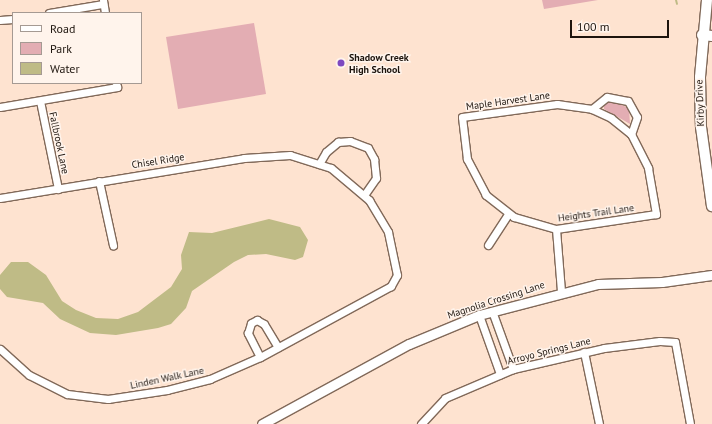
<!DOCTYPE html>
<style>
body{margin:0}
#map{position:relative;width:712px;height:424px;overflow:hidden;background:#fee3d0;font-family:"PT Sans",sans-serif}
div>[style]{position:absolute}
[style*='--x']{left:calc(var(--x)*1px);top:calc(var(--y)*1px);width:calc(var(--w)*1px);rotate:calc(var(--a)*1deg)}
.green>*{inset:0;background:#e3adb3}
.water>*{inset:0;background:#bfbb86}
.stream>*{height:2px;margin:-1px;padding:0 1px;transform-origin:1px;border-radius:1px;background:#bfbb86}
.roads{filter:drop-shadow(1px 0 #816959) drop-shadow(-1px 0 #816959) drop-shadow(0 1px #816959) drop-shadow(0 -1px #816959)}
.minor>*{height:7px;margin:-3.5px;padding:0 3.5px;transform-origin:3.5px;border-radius:3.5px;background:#fff}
.tertiary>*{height:9px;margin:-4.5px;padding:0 4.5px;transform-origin:4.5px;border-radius:4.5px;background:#fff}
.secondary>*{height:10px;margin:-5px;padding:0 5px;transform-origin:5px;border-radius:5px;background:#fff}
.dots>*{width:11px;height:11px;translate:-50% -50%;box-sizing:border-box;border:2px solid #fff4ec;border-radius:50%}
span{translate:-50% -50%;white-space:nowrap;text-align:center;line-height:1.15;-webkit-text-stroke:3px #fff4ec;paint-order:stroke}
.poi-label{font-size:10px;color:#1d140d;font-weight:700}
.left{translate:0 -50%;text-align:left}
.street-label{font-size:10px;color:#1d140d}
.legend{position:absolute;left:12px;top:12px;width:130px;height:72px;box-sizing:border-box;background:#fff4ec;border:1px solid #a59a93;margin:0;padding:5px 7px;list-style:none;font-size:12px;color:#1d140d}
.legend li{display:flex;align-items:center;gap:8px;height:20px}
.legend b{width:20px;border:1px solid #a59a93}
.scale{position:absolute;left:570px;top:20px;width:99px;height:18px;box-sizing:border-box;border:2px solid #1d140d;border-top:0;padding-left:5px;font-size:12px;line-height:14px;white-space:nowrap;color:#1d140d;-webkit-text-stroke:3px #fff4ec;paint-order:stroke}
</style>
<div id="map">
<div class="green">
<div style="clip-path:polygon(542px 0,598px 0,544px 9px)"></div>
<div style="clip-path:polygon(254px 23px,266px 94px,178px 109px,166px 37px)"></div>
<div style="clip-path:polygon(611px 101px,629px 108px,630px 124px,604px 109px,604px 105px)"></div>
</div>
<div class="water">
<div style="clip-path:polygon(269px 219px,300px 227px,308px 240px,303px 257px,295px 260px,266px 254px,248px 255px,234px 262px,192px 291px,186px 308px,171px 324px,158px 328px,116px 335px,90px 333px,60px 319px,43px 303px,7px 297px,0 289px,0 275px,11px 262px,28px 262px,46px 275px,62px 301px,76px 310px,96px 318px,118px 319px,138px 312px,171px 287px,182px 269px,181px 255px,189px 232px,212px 233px)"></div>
</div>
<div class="stream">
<div style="--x:676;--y:0;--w:4;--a:76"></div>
</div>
<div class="roads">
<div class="minor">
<div style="--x:103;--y:0;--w:13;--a:81"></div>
<div style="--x:49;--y:13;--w:55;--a:-9.5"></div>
<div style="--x:0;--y:20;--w:13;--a:-4"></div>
<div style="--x:40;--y:101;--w:90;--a:78.4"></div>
<div style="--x:557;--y:104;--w:35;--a:8"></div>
<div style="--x:592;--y:109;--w:21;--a:25"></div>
<div style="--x:611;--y:118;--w:26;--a:39"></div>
<div style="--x:631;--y:134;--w:38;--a:63"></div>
<div style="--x:648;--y:168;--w:47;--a:80.1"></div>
<div style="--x:656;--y:214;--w:101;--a:171.5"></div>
<div style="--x:556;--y:229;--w:44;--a:-164.1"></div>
<div style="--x:514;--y:217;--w:36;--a:-142"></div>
<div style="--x:486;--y:195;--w:41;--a:-117.8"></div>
<div style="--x:467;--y:159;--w:42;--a:-96.8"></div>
<div style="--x:462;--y:117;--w:96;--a:-7.8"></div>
<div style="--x:0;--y:107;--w:119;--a:-9.7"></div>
<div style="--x:117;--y:87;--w:4;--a:-104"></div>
<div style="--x:592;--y:109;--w:19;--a:-39"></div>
<div style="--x:607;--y:97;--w:21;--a:11"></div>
<div style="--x:628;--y:101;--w:18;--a:61"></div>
<div style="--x:637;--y:117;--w:18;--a:109"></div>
<div style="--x:319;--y:164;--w:14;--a:-60"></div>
<div style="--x:326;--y:152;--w:16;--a:-40"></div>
<div style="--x:338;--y:142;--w:12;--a:-5"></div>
<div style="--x:350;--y:141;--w:19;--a:21"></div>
<div style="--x:368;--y:148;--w:13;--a:61"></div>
<div style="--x:374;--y:159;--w:19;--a:84"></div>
<div style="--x:376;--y:178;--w:21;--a:125"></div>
<div style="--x:99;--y:181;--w:66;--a:77.7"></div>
<div style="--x:0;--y:198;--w:247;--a:-9.3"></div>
<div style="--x:244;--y:158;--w:46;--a:-3.7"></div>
<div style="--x:290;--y:155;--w:43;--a:17.6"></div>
<div style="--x:331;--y:168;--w:50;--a:40.1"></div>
<div style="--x:369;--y:200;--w:37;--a:59"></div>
<div style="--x:388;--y:232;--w:44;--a:78.2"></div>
<div style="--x:397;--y:275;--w:13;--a:119"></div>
<div style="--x:391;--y:286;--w:149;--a:151.5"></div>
<div style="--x:260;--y:357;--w:55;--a:156.3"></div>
<div style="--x:210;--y:379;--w:44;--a:165.7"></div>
<div style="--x:167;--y:390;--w:60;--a:171.3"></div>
<div style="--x:108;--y:399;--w:41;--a:-173"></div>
<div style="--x:67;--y:394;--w:42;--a:-153.4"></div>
<div style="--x:29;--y:375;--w:39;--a:-138"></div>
<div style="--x:556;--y:229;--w:62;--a:85.4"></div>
<div style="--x:488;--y:245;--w:37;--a:-57"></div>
<div style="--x:492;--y:311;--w:62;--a:70.1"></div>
<div style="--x:479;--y:315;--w:63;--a:70.4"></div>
<div style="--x:584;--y:352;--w:74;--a:78.2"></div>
<div style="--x:260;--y:357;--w:27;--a:-117"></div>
<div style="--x:248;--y:333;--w:10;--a:-73"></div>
<div style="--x:251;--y:323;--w:7;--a:-27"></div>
<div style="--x:257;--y:320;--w:8;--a:30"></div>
<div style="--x:264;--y:324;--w:27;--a:59"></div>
<div style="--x:421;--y:424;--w:35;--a:-47"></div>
<div style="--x:445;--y:398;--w:74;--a:-23.1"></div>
<div style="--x:513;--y:369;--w:93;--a:-13"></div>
<div style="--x:604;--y:348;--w:56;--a:-7.1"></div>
<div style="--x:660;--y:341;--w:15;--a:4"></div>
<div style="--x:675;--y:342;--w:83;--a:79.6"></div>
</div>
<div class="tertiary">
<div style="--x:262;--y:424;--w:167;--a:-28.6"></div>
<div style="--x:409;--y:344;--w:76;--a:-22.5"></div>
<div style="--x:479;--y:315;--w:123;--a:-14.6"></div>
<div style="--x:598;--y:284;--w:64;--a:-1.8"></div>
<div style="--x:662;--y:282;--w:50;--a:-8"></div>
</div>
<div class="secondary">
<div style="--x:707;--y:0;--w:77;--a:95.2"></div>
<div style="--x:700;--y:77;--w:50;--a:88.9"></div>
<div style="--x:701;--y:127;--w:80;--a:82.1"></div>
<div style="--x:702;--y:35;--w:10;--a:6"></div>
</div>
</div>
<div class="dots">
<div style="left:341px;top:63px;background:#7e49c0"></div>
</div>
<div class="poi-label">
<span class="left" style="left:349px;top:63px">Shadow Creek<br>High School</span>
</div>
<div class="street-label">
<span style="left:508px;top:101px;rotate:-8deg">Maple Harvest Lane</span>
<span style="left:700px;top:103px;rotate:-92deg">Kirby Drive</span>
<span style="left:59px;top:143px;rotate:78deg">Fallbrook Lane</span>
<span style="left:158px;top:161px;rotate:-9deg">Chisel Ridge</span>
<span style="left:596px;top:213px;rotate:-8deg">Heights Trail Lane</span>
<span style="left:496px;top:300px;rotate:-18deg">Magnolia Crossing Lane</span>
<span style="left:549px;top:351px;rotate:-14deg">Arroyo Springs Lane</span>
<span style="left:167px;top:378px;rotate:-12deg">Linden Walk Lane</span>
</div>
<ul class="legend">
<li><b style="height:5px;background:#fff"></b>Road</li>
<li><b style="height:11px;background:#e3adb3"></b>Park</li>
<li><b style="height:11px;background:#bfbb86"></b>Water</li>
</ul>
<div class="scale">100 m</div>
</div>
